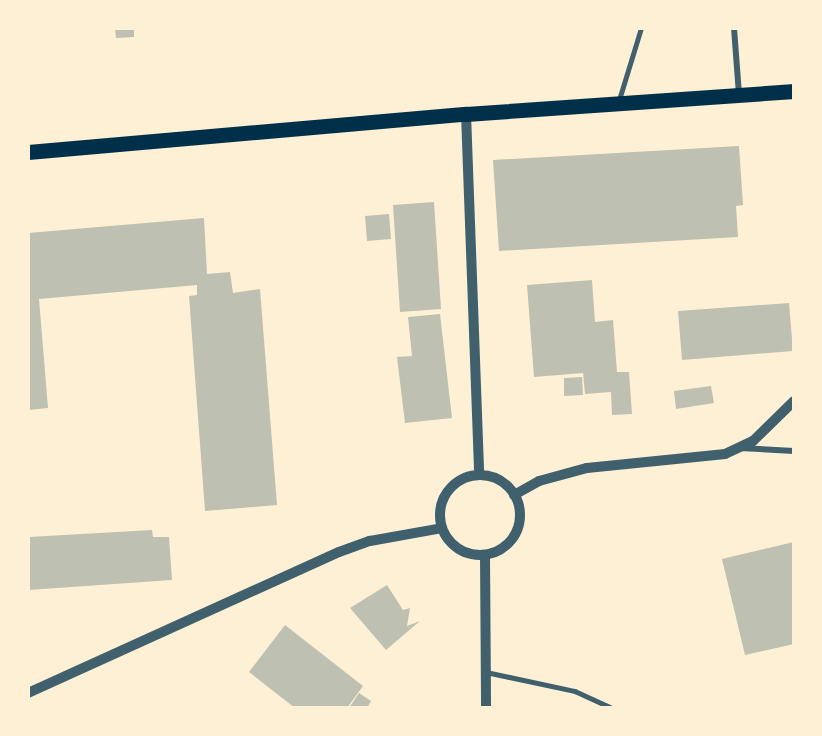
<!DOCTYPE html>
<style>
body{margin:0}
#map{position:relative;width:822px;height:736px;overflow:hidden;background:#fdf0d5;font-family:"Libre Baskerville",serif}
div>[style]{position:absolute}
[style*='--x']{left:calc(var(--x)*1px);top:calc(var(--y)*1px);width:calc(var(--w)*1px);rotate:calc(var(--a)*1deg)}
.building>*{inset:0;background:#bec0b2}
.service>*{height:4.5px;margin:-2.25px;padding:0 2.25px;transform-origin:2.25px;border-radius:2.25px;background:#3f606c}
.minor>*{height:6px;margin:-3px;padding:0 3px;transform-origin:3px;border-radius:3px;background:#3f606c}
.tertiary>*{height:10px;margin:-5px;padding:0 5px;transform-origin:5px;border-radius:5px;background:#3f606c}
.tertiary>.ring{margin:-5px;padding:0;box-sizing:content-box;background:none;border:10px solid #3f606c;border-radius:50%}
.primary>*{height:15px;margin:-7.5px;padding:0 7.5px;transform-origin:7.5px;border-radius:7.5px;background:#003049}
span{translate:-50% -50%;white-space:nowrap;text-align:center;line-height:1.15;-webkit-text-stroke:4.5px #fdf0d5;paint-order:stroke}
.frame{position:absolute;inset:0;border:30px solid #fdf0d5;pointer-events:none}
</style>
<div id="map">
<div class="building">
<div style="clip-path:polygon(115px 28px,134px 28px,134px 37px,116px 38px)"></div>
<div style="clip-path:polygon(739px 146px,743px 205px,736px 206px,738px 237px,499px 251px,493px 160px)"></div>
<div style="clip-path:polygon(434px 202px,441px 309px,400px 312px,393px 205px)"></div>
<div style="clip-path:polygon(389px 214px,391px 239px,367px 241px,365px 216px)"></div>
<div style="clip-path:polygon(204px 218px,207px 274px,230px 272px,233px 293px,260px 289px,277px 505px,205px 511px,189px 296px,197px 295px,197px 285px,39px 299px,48px 408px,28px 410px,28px 233px)"></div>
<div style="clip-path:polygon(592px 280px,595px 322px,613px 320px,617px 372px,629px 372px,632px 414px,612px 415px,611px 392px,585px 394px,583px 373px,534px 377px,527px 285px)"></div>
<div style="clip-path:polygon(789px 303px,793px 351px,682px 360px,678px 311px)"></div>
<div style="clip-path:polygon(440px 314px,452px 418px,405px 423px,397px 357px,412px 356px,408px 317px)"></div>
<div style="clip-path:polygon(582px 377px,583px 395px,564px 396px,564px 378px)"></div>
<div style="clip-path:polygon(711px 386px,714px 403px,676px 409px,674px 391px)"></div>
<div style="clip-path:polygon(152px 530px,153px 537px,169px 537px,172px 580px,28px 590px,29px 537px)"></div>
<div style="clip-path:polygon(794px 542px,794px 644px,745px 655px,722px 559px)"></div>
<div style="clip-path:polygon(387px 585px,403px 610px,410px 608px,407px 626px,420px 621px,386px 650px,350px 608px)"></div>
<div style="clip-path:polygon(285px 625px,363px 686px,347px 708px,295px 708px,249px 672px)"></div>
<div style="clip-path:polygon(359px 693px,371px 701px,367px 708px,349px 708px)"></div>
</div>
<div class="service">
<div style="--x:619;--y:100;--w:75;--a:-73"></div>
<div style="--x:486;--y:672;--w:91;--a:12.1"></div>
<div style="--x:575;--y:691;--w:41;--a:24.7"></div>
</div>
<div class="minor">
<div style="--x:734;--y:28;--w:67;--a:85.7"></div>
<div style="--x:740;--y:448;--w:54;--a:3.2"></div>
</div>
<div class="tertiary">
<div style="--x:466;--y:114;--w:361;--a:87.9"></div>
<div class="ring" style="left:440px;top:475px;width:70px;height:70px"></div>
<div style="--x:514;--y:495;--w:29;--a:-29"></div>
<div style="--x:539;--y:481;--w:50;--a:-15.2"></div>
<div style="--x:587;--y:468;--w:139;--a:-5.8"></div>
<div style="--x:725;--y:454;--w:31;--a:-25"></div>
<div style="--x:753;--y:441;--w:57;--a:-44.3"></div>
<div style="--x:485;--y:555;--w:153;--a:89.6"></div>
<div style="--x:28;--y:693;--w:341;--a:-24.4"></div>
<div style="--x:339;--y:552;--w:33;--a:-20"></div>
<div style="--x:370;--y:541;--w:73;--a:-10.2"></div>
</div>
<div class="primary">
<div style="--x:28;--y:152;--w:440;--a:-5"></div>
<div style="--x:466;--y:114;--w:329;--a:-4"></div>
</div>
<div class="frame"></div>
</div>
